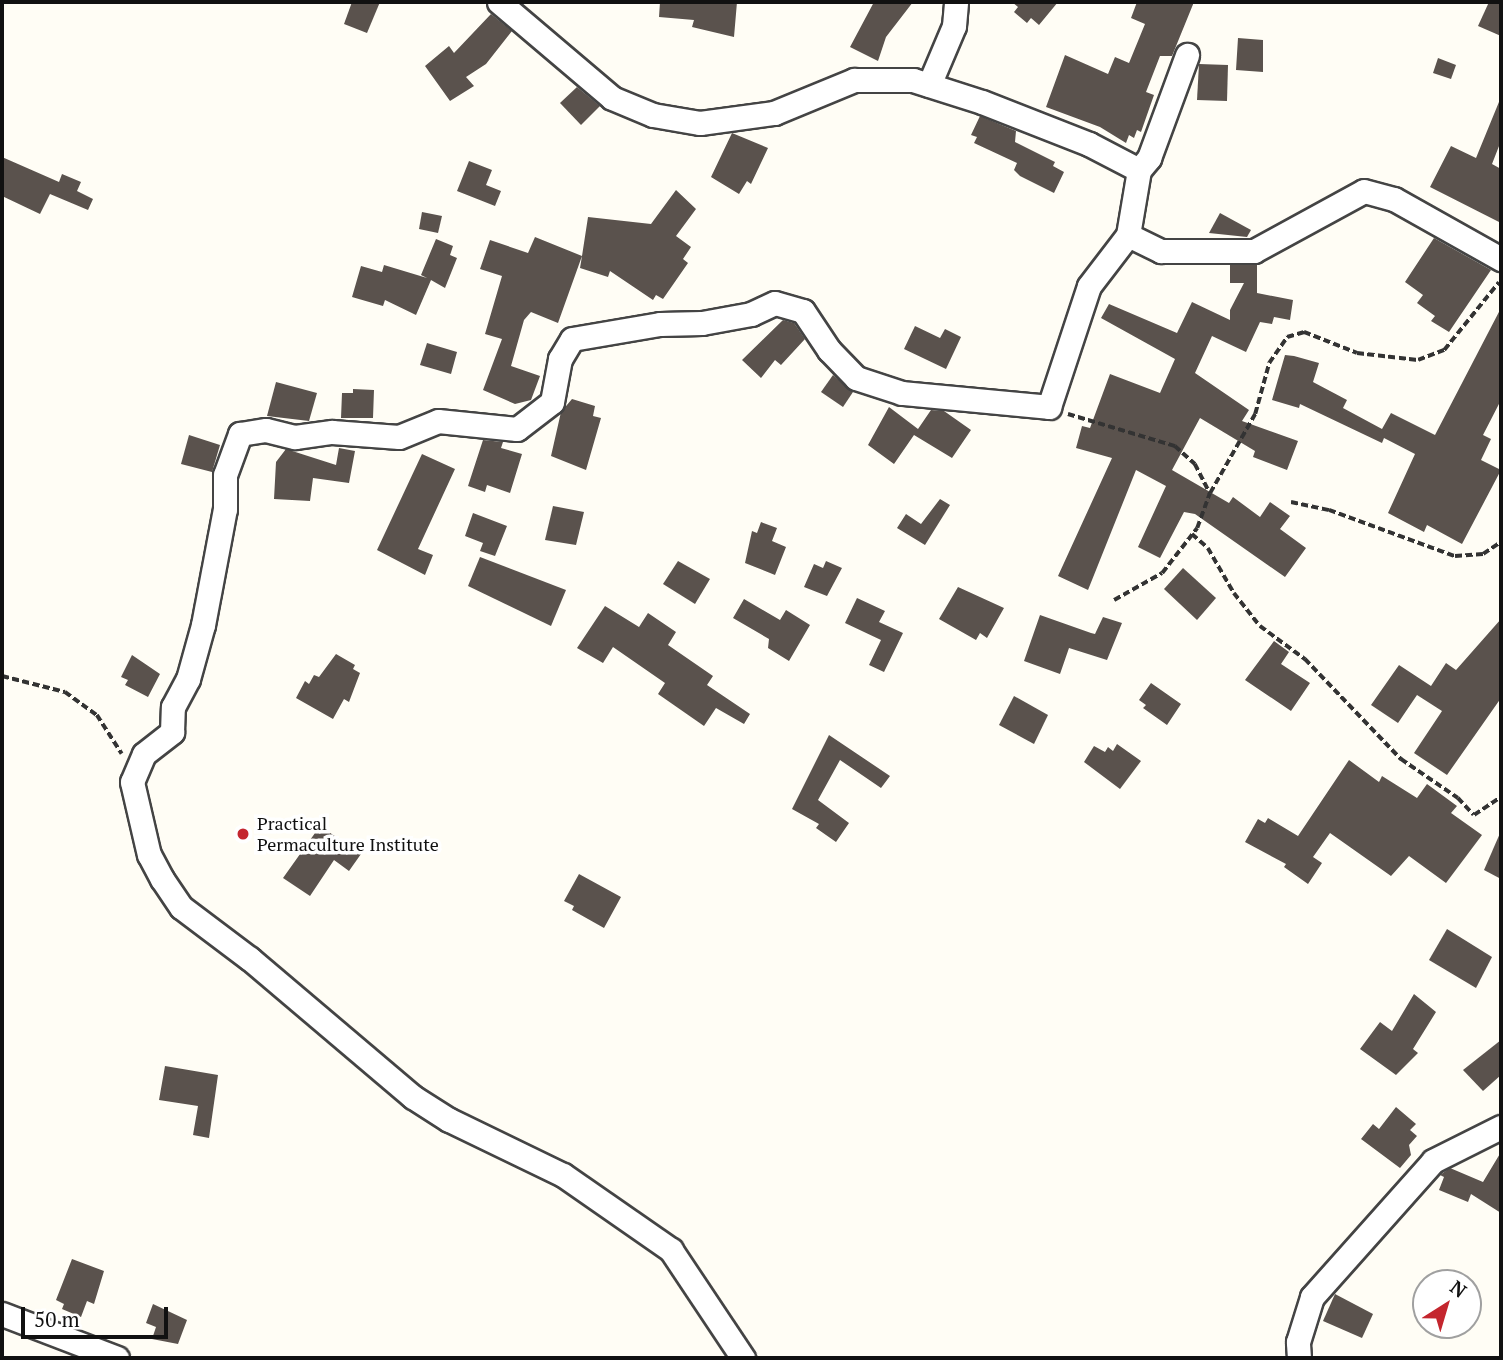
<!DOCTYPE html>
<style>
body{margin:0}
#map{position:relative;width:1503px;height:1360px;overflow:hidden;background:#fffdf5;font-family:"PT Serif",serif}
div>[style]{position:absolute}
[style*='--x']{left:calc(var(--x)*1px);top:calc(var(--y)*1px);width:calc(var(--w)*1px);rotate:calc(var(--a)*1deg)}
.building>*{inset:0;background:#5a524d}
.path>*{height:3.5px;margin-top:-1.75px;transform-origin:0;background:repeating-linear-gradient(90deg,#333 0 7px,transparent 0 10.5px)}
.roads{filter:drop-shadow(2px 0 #444) drop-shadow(-2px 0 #444) drop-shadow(0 2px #444) drop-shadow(0 -2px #444)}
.street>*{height:23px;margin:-11.5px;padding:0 11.5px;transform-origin:11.5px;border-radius:11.5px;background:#fff}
.dots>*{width:19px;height:19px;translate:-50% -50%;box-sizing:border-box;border:4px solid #fff;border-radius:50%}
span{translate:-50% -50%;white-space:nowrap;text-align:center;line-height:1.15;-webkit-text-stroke:7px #fff;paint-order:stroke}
.poi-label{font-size:18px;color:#111}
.left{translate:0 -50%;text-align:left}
.frame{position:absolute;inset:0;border:4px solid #111;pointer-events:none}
.north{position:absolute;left:1412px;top:1269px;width:70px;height:70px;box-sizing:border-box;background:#fff;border:2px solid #a0a0a0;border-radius:50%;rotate:37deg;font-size:19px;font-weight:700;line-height:28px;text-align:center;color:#111}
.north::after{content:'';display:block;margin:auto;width:24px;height:32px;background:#c4262e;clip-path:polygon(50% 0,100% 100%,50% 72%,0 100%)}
.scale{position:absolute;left:21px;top:1307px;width:147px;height:32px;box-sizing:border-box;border:4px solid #111;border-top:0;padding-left:9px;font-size:21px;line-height:24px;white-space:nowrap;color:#111;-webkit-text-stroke:5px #fff;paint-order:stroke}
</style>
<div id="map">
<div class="building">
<div style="clip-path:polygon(352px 2px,380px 2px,367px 33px,344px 24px)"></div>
<div style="clip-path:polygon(660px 2px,737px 2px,734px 37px,692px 27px,694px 20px,659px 17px)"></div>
<div style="clip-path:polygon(874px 2px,913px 2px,886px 37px,878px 61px,850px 47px)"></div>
<div style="clip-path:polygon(1012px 2px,1058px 2px,1039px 25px,1031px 18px,1027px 23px,1014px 12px,1018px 7px)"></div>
<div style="clip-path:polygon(1137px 2px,1194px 2px,1172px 56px,1160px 56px,1146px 92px,1154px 95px,1141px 132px,1137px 130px,1134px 138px,1129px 135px,1126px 143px,1100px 127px,1046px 107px,1065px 55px,1108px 74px,1115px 57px,1129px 63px,1145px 24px,1131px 18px)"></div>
<div style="clip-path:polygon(1489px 2px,1501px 2px,1501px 36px,1478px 26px)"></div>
<div style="clip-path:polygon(491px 14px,512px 31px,486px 64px,466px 77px,474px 86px,450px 101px,425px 66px,449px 46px,454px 53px)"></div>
<div style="clip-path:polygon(1238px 38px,1263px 40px,1263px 72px,1236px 70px)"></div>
<div style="clip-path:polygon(1438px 58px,1456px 65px,1451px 79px,1433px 73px)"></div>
<div style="clip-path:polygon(1199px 64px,1228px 65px,1227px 101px,1197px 100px)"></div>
<div style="clip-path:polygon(577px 87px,600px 106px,581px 125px,560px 103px)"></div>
<div style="clip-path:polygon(1501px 97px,1501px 141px,1492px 164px,1501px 169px,1501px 223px,1430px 187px,1451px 146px,1476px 158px)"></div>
<div style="clip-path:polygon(980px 116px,1016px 131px,1015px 142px,1055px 162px,1053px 166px,1064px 172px,1054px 193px,1020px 176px,1014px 170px,1017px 163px,974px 143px,977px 137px,971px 135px)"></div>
<div style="clip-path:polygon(732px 133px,768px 148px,751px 184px,747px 181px,739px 194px,711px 177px)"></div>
<div style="clip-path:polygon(2px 157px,59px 182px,62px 174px,81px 182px,77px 191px,93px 199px,88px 210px,50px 194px,40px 214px,2px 196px)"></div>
<div style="clip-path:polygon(469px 161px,492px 170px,486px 185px,501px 191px,495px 206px,457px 191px)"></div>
<div style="clip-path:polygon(676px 190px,696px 209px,676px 236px,691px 247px,683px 259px,688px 263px,663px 299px,656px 295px,653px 300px,610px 271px,608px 277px,580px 268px,582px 256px,558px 323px,531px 312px,524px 320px,511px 366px,540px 376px,531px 400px,515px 404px,483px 390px,502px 339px,485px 334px,502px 276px,480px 269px,490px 240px,528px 253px,535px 237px,582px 256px,588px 217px,651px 224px)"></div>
<div style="clip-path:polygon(422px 212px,442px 216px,438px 233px,419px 229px)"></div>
<div style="clip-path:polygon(1220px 213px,1251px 230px,1247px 237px,1209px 233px)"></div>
<div style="clip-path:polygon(1434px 238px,1491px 270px,1449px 332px,1431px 321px,1435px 316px,1417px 303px,1423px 295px,1405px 282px)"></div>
<div style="clip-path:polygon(436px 239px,453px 246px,450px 255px,457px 258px,445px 288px,431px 280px,416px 315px,385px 300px,383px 306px,352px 297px,361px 266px,382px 272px,384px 265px,427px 278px,421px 275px)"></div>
<div style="clip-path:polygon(1257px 264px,1257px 293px,1293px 300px,1290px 320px,1274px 317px,1272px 324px,1260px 322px,1246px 352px,1212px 336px,1195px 373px,1249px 410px,1242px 421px,1298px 441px,1287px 470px,1253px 457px,1255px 451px,1200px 418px,1172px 470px,1229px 503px,1233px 497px,1260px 517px,1270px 502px,1290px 516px,1280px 529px,1306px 548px,1285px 577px,1195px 514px,1184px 512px,1160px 558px,1138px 547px,1166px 486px,1136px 470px,1088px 590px,1058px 576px,1112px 458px,1076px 448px,1082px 426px,1090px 428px,1110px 374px,1160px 393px,1175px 359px,1101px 318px,1109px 304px,1177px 333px,1192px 302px,1230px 320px,1230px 310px,1244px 283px,1230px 283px,1230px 265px)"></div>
<div style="clip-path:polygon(1501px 308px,1501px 400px,1483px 435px,1491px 439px,1481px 460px,1501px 470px,1462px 544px,1427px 525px,1424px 532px,1388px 513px,1415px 454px,1384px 438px,1382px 443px,1300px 404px,1299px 408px,1272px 400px,1285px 355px,1294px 356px,1319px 363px,1313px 382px,1347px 400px,1343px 408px,1382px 429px,1391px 413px,1435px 435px)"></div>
<div style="clip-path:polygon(783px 320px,794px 323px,805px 339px,781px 365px,775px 360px,761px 378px,742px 360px)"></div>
<div style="clip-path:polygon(915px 326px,940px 338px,945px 329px,961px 337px,946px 369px,904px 349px)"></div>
<div style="clip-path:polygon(427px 343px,457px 352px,451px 374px,420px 365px)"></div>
<div style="clip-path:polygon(833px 375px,853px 392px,843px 407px,821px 392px)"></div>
<div style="clip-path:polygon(276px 382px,317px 393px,309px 421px,267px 416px)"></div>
<div style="clip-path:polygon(353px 389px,374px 390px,373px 418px,341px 418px,342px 393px,353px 393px)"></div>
<div style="clip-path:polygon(572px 399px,595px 406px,593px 416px,601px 418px,586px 470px,551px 456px,561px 412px)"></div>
<div style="clip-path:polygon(889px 407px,918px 429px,931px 410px,944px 411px,971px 430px,952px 458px,914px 435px,894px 464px,868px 445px)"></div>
<div style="clip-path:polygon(189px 435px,220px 445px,212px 472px,181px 464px)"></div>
<div style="clip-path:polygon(483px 440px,503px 442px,501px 448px,522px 454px,510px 493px,487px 485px,485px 492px,468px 486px)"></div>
<div style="clip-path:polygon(339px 448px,355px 451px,349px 483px,313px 478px,310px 501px,274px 499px,276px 462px,286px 449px,336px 465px)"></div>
<div style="clip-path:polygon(422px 454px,455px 469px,418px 549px,433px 555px,425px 575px,377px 550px)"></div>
<div style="clip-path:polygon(940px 499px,950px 505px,925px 545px,897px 528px,906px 514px,921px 524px)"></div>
<div style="clip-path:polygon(553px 506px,584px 512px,576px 545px,545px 540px)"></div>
<div style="clip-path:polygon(473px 513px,507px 526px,495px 556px,480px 551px,483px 543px,465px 536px)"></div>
<div style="clip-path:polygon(761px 522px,777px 528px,772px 541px,786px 547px,775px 575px,745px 563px,752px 531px,757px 533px)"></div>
<div style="clip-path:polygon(480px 557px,566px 590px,551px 626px,468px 586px)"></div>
<div style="clip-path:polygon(678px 561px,710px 579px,695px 604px,663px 584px)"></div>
<div style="clip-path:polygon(826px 561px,842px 568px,827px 596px,804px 587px,814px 564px,823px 568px)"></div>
<div style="clip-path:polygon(1183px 568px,1216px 598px,1197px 620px,1164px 589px)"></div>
<div style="clip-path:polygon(958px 587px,1004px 608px,987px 638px,980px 633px,976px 640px,939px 619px)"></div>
<div style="clip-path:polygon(857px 598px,885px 611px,879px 622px,903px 633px,884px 672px,869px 665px,881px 640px,845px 623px)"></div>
<div style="clip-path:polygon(744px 599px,780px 620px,786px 610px,810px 625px,789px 661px,768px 648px,769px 639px,733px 618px)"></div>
<div style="clip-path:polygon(605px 606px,639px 627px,648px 613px,676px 632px,668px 645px,713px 676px,707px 685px,750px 714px,744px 724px,716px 708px,704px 726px,658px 694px,665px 683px,613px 647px,603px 663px,577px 648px)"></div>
<div style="clip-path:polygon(1040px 615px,1091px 633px,1095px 634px,1103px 617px,1122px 623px,1107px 660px,1069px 648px,1060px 674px,1024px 661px)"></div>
<div style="clip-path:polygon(1501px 619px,1501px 698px,1447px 775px,1414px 753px,1442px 711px,1417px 695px,1398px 723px,1371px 705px,1399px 665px,1431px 686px,1446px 663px,1456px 670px)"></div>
<div style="clip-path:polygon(1274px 641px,1289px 652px,1281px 664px,1310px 683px,1291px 711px,1245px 680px)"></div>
<div style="clip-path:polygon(336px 654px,355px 665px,353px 669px,360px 673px,349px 702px,344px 699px,333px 719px,296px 698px,305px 681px,309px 684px,314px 675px,319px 677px)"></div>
<div style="clip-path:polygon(132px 655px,160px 674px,148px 697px,125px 685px,128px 680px,121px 677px)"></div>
<div style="clip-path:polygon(1151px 683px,1181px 704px,1167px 725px,1143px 708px,1146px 705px,1139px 700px)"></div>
<div style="clip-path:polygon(1014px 696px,1048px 715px,1034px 744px,999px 725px)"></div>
<div style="clip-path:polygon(829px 735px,890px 776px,881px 788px,840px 760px,818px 800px,849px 823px,836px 842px,816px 828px,819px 824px,792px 809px)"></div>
<div style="clip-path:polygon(1117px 744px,1141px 761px,1120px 789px,1084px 762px,1094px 746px,1105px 752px,1108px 747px,1113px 751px)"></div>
<div style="clip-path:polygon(1349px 760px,1379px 782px,1382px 776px,1417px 798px,1427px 784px,1457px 806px,1451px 813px,1482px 835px,1446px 883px,1409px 856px,1391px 876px,1330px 833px,1313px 857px,1322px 863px,1308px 884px,1284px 867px,1286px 864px,1245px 842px,1258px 819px,1265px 823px,1268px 818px,1298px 836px)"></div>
<div style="clip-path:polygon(320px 826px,361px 854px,349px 871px,334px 860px,310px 896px,283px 878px)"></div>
<div style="clip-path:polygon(1501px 831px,1501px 879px,1484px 870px)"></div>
<div style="clip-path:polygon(579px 874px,621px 897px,604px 928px,572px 910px,574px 906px,564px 901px)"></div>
<div style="clip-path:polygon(1447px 929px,1492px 957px,1476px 988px,1429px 960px)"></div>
<div style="clip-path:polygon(1414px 994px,1436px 1012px,1413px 1049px,1418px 1053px,1396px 1075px,1360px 1049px,1380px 1022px,1392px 1031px)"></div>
<div style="clip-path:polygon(1501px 1040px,1501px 1075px,1483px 1091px,1463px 1070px)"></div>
<div style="clip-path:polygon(165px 1066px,218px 1075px,209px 1138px,193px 1135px,198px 1106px,159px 1100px)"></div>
<div style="clip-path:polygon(1396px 1107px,1416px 1124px,1410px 1130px,1417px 1136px,1409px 1145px,1411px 1155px,1400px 1168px,1361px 1139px,1373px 1124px,1379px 1129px)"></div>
<div style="clip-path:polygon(1501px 1152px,1501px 1213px,1471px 1194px,1468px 1202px,1439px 1190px,1444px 1177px,1440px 1175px,1450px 1168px,1483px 1182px)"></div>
<div style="clip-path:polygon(72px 1259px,104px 1271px,94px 1304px,87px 1301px,81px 1317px,62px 1309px,64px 1304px,56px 1300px)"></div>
<div style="clip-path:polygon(1335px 1294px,1373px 1314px,1362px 1338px,1323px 1321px)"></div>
<div style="clip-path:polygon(153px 1304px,187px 1320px,178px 1344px,152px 1339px,156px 1327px,146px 1323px)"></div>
</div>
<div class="path">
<div style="--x:1068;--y:414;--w:112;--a:16.7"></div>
<div style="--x:1175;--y:446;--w:27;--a:42"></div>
<div style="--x:1195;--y:464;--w:33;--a:63"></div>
<div style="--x:1291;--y:502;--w:39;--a:12"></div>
<div style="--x:1329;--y:510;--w:134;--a:20.1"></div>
<div style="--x:1455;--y:556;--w:28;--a:-4"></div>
<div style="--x:1483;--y:554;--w:22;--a:-34"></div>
<div style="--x:1192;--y:534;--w:21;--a:41"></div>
<div style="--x:1208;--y:548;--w:52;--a:60"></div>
<div style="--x:1234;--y:593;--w:42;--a:51.8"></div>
<div style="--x:1260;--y:626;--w:56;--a:36.3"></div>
<div style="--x:1305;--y:659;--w:139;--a:46.2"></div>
<div style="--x:1401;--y:759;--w:69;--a:34.4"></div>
<div style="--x:1458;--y:798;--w:23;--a:47"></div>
<div style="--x:1474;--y:815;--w:32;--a:-34"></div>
<div style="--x:1114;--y:600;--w:55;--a:-29.4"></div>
<div style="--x:1162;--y:573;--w:57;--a:-52.1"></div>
<div style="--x:1197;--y:528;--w:37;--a:-70"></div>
<div style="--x:1210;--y:493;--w:91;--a:-60.3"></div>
<div style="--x:1255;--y:414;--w:53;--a:-74.6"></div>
<div style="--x:1269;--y:363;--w:32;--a:-55"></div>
<div style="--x:1287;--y:337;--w:18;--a:-16"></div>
<div style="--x:1304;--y:332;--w:57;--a:21.6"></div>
<div style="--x:1357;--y:353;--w:61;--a:6.5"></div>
<div style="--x:1418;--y:360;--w:28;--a:-21"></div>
<div style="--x:1444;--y:350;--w:87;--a:-51"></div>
<div style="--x:2;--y:676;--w:65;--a:14.3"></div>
<div style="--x:65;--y:692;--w:39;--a:36"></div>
<div style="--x:97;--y:715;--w:46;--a:57.3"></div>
</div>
<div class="roads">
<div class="street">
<div style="--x:499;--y:2;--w:148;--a:40.3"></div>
<div style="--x:612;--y:98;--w:44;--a:22.5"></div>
<div style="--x:653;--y:115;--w:48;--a:9.7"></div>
<div style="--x:700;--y:123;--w:75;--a:-7.7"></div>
<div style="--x:774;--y:113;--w:87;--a:-22.4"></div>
<div style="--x:854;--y:80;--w:59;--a:0"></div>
<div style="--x:913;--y:80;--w:72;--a:17.7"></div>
<div style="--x:982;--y:102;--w:115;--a:21.4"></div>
<div style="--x:1089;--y:144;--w:56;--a:27.5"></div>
<div style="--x:1139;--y:170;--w:66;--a:99.6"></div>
<div style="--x:929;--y:85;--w:64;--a:-67"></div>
<div style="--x:954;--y:26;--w:24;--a:-85"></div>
<div style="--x:1139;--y:170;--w:16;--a:-50"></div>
<div style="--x:1149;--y:158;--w:110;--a:-69.7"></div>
<div style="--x:2;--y:1314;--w:123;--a:20.9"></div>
<div style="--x:743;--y:1358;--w:130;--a:-123.7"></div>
<div style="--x:671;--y:1250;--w:131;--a:-145.2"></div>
<div style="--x:563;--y:1175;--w:127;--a:-154.2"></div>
<div style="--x:449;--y:1120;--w:43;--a:-147.4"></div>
<div style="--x:413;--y:1097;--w:214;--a:-139.7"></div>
<div style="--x:250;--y:959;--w:86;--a:-143"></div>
<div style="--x:181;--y:907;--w:34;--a:-124"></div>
<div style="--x:162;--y:879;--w:27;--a:-118"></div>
<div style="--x:149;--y:855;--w:75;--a:-103.1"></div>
<div style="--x:132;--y:782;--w:30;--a:-67"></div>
<div style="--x:144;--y:754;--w:36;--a:-38"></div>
<div style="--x:172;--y:732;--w:25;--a:-88"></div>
<div style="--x:173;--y:707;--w:32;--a:-62"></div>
<div style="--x:188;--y:679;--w:56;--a:-74.5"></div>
<div style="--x:203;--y:625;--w:118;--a:-79.3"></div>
<div style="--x:225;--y:509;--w:34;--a:-90"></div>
<div style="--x:225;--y:475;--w:44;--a:-69.9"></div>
<div style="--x:240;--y:434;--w:26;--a:-9"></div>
<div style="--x:266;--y:430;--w:30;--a:14"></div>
<div style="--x:295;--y:437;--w:37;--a:-8"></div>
<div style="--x:332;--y:432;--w:67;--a:4.3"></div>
<div style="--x:399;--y:437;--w:42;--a:-22.3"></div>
<div style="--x:438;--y:421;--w:79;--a:5.8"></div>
<div style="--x:517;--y:429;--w:44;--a:-37.6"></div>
<div style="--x:552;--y:402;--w:44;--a:-79.5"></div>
<div style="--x:560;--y:359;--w:23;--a:-59"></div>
<div style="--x:572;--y:339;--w:89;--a:-9.7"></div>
<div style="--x:660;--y:324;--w:42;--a:-1.4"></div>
<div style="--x:702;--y:323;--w:50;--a:-10.4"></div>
<div style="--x:751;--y:314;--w:26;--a:-25"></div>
<div style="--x:775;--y:303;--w:29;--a:16"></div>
<div style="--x:803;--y:311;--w:47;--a:56.3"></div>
<div style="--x:829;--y:350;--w:39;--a:46"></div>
<div style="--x:856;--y:378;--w:48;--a:18.1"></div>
<div style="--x:902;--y:393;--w:148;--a:5.4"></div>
<div style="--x:1049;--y:407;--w:127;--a:-71.7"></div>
<div style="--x:1089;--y:286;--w:64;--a:-52.6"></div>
<div style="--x:1128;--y:235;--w:37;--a:26"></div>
<div style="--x:1161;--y:251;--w:93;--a:0"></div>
<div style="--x:1254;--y:251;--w:125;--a:-28.6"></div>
<div style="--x:1364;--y:191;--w:31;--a:15"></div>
<div style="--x:1394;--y:199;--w:123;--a:29.3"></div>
<div style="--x:1299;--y:1358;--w:16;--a:-94"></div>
<div style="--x:1298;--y:1342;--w:47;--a:-72.7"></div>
<div style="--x:1312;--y:1297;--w:182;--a:-48.3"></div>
<div style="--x:1433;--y:1161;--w:76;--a:-26.6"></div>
</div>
</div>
<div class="dots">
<div style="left:243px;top:834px;background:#c4262e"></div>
</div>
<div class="poi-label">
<span class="left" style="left:257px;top:834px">Practical<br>Permaculture Institute</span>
</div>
<div class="frame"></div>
<div class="north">N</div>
<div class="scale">50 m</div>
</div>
